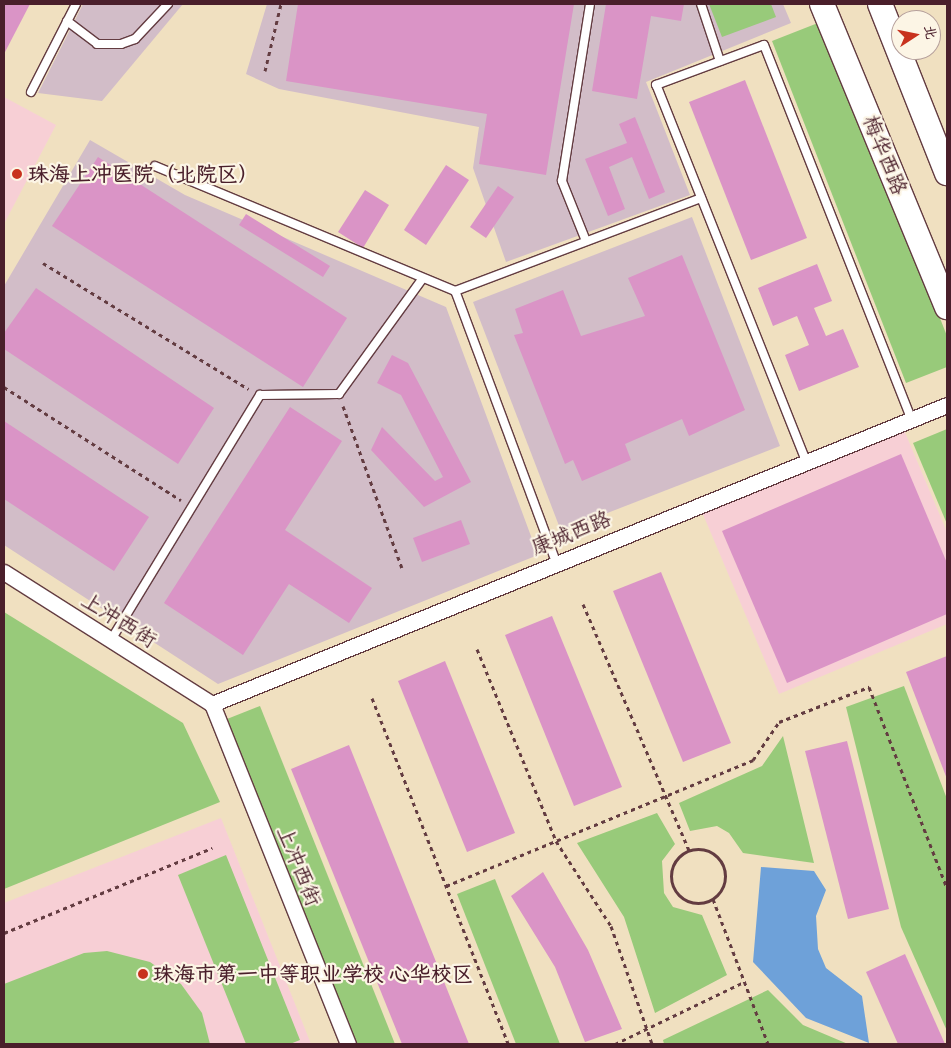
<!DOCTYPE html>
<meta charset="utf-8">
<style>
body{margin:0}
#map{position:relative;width:951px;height:1048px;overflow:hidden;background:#f0e0c0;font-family:Caveat,"LXGW WenKai TC",sans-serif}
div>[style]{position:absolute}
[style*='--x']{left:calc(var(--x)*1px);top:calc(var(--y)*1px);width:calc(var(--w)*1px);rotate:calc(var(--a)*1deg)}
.built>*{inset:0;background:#f7cfd5}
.industrial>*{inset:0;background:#d2bdc8}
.green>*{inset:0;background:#98ca7a}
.water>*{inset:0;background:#6ea1d9}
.building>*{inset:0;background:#da94c6}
.path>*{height:3px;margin-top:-1.5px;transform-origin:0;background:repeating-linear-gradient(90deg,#633c41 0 4px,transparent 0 8px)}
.path>.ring{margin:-1.5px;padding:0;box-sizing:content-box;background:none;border:3px solid #633c41;border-radius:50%}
.roads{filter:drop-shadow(1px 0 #633c41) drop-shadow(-1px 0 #633c41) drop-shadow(0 1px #633c41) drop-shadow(0 -1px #633c41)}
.service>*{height:8px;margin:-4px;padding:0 4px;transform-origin:4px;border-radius:4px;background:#fff}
.minor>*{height:15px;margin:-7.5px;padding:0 7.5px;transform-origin:7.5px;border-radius:7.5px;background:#fff}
.primary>*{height:24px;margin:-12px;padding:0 12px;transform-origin:12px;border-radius:12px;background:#fff}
.dots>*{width:14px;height:14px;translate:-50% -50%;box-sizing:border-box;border:2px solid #fcf5e5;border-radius:50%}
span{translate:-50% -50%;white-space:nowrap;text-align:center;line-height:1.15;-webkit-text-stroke:4.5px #fcf5e5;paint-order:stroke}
.street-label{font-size:21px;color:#4a1f2b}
.poi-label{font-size:21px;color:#4a1f2b;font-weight:700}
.left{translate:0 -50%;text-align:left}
.frame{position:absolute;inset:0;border:5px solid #4a1f2b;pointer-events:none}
.north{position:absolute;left:891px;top:10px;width:50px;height:50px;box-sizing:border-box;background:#fcf5e5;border:1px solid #b59f9b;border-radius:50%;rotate:79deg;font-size:14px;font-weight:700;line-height:20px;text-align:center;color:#4a1f2b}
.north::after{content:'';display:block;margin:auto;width:18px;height:22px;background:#c8321e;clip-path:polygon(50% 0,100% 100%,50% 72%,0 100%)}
</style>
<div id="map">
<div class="built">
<div style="clip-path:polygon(4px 97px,56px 125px,4px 224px)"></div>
<div style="clip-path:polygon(904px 430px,947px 532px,947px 624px,779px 694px,702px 512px)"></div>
<div style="clip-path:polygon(221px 818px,311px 1044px,4px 1044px,4px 903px)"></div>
</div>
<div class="industrial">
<div style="clip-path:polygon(83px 4px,183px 4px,102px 101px,38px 93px)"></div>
<div style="clip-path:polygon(267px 4px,783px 4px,791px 23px,646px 82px,690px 195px,506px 262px,473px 168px,479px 127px,279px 89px,246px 74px)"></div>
<div style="clip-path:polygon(90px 140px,185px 195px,446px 307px,538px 555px,218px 684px,4px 545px,4px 286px)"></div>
<div style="clip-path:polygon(692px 217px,780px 446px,561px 531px,473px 302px)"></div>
</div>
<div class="green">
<div style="clip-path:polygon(709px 4px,771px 4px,776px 17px,722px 37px)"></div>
<div style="clip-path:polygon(823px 21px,947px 336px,947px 367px,906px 383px,772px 41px)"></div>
<div style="clip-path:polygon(947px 429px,947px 524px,913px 443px)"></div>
<div style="clip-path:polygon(4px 612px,183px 723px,220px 802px,4px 889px)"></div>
<div style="clip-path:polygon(904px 686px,947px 799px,947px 1031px,901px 927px,846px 707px)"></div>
<div style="clip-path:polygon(260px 706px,395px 1044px,356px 1044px,227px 719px)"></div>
<div style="clip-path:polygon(783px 736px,814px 863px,743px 853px,729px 833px,717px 826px,690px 831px,679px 803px,762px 766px)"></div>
<div style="clip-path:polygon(657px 813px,675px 844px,662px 861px,664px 893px,673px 907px,702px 915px,727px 975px,655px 1013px,624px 917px,577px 843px)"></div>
<div style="clip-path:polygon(226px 855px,300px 1040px,290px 1044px,246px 1044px,178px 875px)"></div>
<div style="clip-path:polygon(495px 879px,560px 1044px,516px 1044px,457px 894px)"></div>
<div style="clip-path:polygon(107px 951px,150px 962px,181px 984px,202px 1013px,210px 1044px,4px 1044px,4px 984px,84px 953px)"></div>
<div style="clip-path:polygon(768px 990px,803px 1025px,848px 1044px,664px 1044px,663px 1040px)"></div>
</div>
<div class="water">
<div style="clip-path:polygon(761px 867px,814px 871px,826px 890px,816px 916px,818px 949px,826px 968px,862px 996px,869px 1043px,806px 1018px,753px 962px)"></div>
</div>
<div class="building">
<div style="clip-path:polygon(4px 4px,30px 4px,4px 54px)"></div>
<div style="clip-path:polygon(298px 4px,574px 4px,546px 175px,479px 164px,487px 114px,286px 81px)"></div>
<div style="clip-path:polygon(606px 4px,684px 4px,681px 21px,651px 16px,637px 99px,592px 91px)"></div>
<div style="clip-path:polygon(745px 80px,807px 238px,751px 260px,689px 102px)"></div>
<div style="clip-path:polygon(635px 117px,665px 192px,649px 199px,632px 157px,609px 167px,625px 209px,608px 216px,585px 159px,627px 143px,619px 124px)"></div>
<div style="clip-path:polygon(98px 157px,347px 318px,303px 387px,52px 226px)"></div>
<div style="clip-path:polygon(446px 165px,469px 180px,426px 245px,404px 230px)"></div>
<div style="clip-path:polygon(498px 186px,514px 197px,486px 238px,470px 227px)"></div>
<div style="clip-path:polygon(365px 190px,389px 205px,363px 248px,338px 232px)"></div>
<div style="clip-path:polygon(246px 214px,330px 266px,323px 277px,239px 225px)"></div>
<div style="clip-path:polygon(682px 255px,745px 410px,689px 436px,682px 419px,625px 444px,631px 460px,582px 481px,573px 460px,565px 464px,514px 335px,523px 333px,515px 309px,563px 290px,581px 336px,645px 316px,628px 278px)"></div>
<div style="clip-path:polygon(817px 264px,832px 301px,814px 308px,826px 336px,843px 329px,859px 367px,799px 391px,785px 355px,809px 345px,797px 316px,773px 326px,758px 288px)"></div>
<div style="clip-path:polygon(36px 288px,214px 408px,178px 464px,4px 349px,4px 333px)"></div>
<div style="clip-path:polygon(392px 355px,408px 363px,471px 482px,424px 507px,371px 450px,382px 427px,435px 481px,443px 477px,401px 395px,377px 383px)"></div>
<div style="clip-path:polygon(290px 407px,342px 441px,285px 530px,372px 588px,349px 623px,289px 584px,243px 655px,164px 603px)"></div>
<div style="clip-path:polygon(4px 421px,149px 517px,114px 571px,4px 499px)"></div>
<div style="clip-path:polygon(901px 454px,947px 563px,947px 614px,787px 683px,722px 531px)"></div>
<div style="clip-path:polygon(461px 520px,470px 544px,422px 562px,413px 538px)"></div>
<div style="clip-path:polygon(661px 572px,731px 743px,683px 762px,613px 591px)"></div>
<div style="clip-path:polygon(552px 616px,622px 787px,574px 806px,505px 635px)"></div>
<div style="clip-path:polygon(947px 656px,947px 779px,906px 672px)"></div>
<div style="clip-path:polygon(445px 661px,515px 833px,467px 852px,398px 681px)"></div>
<div style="clip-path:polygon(847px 741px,889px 909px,848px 919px,805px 751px)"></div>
<div style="clip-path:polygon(349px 745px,469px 1044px,402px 1044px,291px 769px)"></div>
<div style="clip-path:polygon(543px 872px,588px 950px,622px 1029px,585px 1042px,555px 967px,511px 896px)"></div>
<div style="clip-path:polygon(905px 954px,945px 1044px,898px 1044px,866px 972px)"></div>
</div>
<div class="path">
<div style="--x:265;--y:71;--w:69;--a:-76.6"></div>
<div style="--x:43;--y:263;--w:241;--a:31.5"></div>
<div style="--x:4;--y:387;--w:210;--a:32.6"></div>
<div style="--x:343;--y:406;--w:172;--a:70"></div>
<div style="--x:583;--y:604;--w:268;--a:66.7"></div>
<div style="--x:477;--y:649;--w:208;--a:67.6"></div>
<div style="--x:556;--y:841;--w:101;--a:57.1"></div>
<div style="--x:611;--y:926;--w:125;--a:70.8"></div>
<div style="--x:372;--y:698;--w:372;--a:68.5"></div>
<div class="ring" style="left:671px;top:849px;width:51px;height:51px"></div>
<div style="--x:446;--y:886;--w:332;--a:-22.3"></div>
<div style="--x:753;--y:760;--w:46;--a:-55.6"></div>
<div style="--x:779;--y:722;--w:97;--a:-21.3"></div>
<div style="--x:869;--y:687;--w:216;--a:68.8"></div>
<div style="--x:713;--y:899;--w:155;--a:69.2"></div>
<div style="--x:4;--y:933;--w:225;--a:-22.2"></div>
<div style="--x:615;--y:1044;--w:143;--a:-25.7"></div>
</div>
<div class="roads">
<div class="service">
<div style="--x:701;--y:4;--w:60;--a:71.6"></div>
<div style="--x:67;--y:21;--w:38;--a:37"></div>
<div style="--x:97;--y:44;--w:24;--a:0"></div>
<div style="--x:121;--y:44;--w:15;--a:-20"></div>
<div style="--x:135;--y:39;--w:48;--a:-46.7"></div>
<div style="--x:31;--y:92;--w:99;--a:-62.9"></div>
<div style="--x:155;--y:166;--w:325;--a:22.6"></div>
<div style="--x:586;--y:241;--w:65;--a:-111.8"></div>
<div style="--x:562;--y:181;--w:179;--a:-81"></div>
<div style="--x:806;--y:461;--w:405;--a:-111.7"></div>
<div style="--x:656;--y:85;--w:115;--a:-20.3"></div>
<div style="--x:764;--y:45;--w:402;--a:68.5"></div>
<div style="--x:556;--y:562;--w:289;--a:-110.4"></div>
<div style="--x:455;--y:291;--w:263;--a:-20.7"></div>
<div style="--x:111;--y:640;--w:287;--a:-58.7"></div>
<div style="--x:260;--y:395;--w:79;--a:-0.7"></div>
<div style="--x:339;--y:394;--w:143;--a:-54.1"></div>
</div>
<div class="minor">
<div style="--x:4;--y:572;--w:246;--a:32.4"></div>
<div style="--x:212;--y:704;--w:793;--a:-22.14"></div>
<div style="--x:212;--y:704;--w:366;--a:68.2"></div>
</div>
<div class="primary">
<div style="--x:822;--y:4;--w:328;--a:67.6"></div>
<div style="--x:880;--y:4;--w:182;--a:68.4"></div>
</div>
</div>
<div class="dots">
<div style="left:17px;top:174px;background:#c8321e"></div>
<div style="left:143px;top:974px;background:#c8321e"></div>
</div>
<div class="street-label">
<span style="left:885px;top:155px;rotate:68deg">梅华西路</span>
<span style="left:571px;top:533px;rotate:-22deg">康城西路</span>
<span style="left:119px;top:620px;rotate:32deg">上沖西街</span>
<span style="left:299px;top:866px;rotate:68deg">上冲西街</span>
</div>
<div class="poi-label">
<span class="left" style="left:28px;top:174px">珠海上冲医院（北院区）</span>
<span class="left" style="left:153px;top:974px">珠海市第一中等职业学校 心华校区</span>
</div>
<div class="frame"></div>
<div class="north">北</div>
</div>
